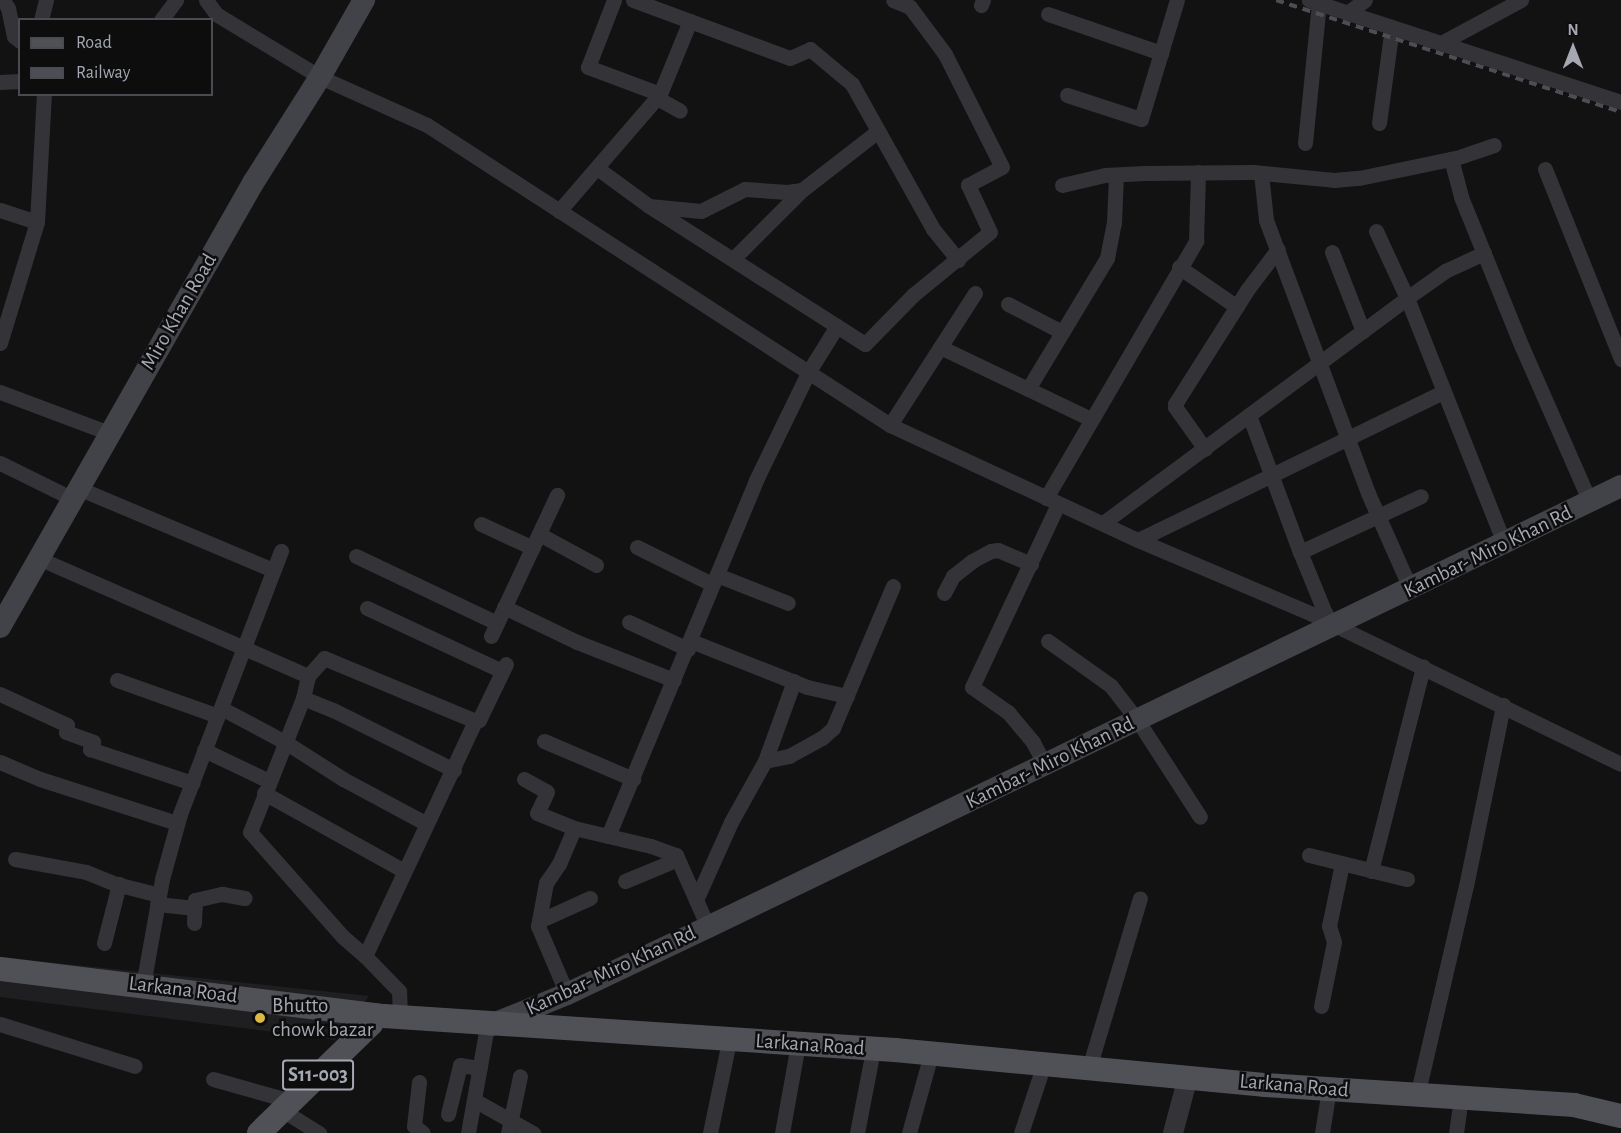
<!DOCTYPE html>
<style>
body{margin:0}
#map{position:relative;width:1621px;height:1133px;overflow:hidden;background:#121213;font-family:"Alegreya Sans",sans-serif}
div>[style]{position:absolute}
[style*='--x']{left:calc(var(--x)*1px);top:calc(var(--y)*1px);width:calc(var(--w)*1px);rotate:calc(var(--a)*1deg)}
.built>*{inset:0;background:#1f1e20}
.minor>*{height:15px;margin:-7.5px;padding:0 7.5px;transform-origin:7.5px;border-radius:7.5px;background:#343438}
.tertiary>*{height:20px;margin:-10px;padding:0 10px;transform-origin:10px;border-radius:10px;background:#343438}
.secondary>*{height:22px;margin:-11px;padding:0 11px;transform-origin:11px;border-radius:11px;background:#424348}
.primary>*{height:24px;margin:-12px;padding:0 12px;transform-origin:12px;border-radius:12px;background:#505157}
.rail>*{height:4px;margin-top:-2px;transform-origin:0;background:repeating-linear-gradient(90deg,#4d4e53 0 8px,transparent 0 14px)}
.dots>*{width:16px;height:16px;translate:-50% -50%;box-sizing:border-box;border:3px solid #0d0d0e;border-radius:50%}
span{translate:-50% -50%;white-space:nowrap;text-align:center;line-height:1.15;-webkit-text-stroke:5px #0d0d0e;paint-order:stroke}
.shield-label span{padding:2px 4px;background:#0d0d0e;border:2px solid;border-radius:4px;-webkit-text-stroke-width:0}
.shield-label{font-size:20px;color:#a5a8b2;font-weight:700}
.street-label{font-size:21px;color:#a5a8b2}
.poi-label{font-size:21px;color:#a5a8b2}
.left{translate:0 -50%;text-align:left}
.legend{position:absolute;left:18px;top:18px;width:195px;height:78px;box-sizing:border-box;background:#0d0d0e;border:2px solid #4a4b50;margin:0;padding:8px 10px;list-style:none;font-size:18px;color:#a5a8b2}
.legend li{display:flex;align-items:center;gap:12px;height:30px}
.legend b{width:30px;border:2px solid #4a4b50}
.north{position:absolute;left:1543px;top:18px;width:60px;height:60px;-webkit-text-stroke:4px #0d0d0e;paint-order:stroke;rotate:0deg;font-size:16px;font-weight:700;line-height:24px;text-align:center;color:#a5a8b2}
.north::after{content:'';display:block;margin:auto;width:21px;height:27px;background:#a5a8b2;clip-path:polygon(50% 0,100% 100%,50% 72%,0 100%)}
</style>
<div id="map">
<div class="built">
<div style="clip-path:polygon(0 957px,369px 996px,335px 1040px,0 997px)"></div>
</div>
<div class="minor">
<div style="--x:3;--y:0;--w:9;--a:58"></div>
<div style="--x:8;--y:8;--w:29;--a:78"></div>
<div style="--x:14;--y:36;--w:8;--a:40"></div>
<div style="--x:206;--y:0;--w:17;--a:54"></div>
<div style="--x:216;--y:14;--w:122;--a:31.2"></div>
<div style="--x:320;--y:77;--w:117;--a:24.2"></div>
<div style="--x:427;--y:125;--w:552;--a:32.94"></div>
<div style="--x:890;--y:425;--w:273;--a:24.9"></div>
<div style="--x:1138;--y:540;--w:189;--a:23"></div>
<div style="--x:1312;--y:614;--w:343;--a:25.9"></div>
<div style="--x:614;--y:0;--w:72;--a:111.2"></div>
<div style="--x:588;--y:67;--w:77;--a:20.6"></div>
<div style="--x:633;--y:0;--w:167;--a:20.3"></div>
<div style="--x:790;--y:58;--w:22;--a:-24"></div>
<div style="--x:810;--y:49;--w:55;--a:39.8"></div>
<div style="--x:852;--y:84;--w:166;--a:60.8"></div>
<div style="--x:933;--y:229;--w:40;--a:51"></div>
<div style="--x:1309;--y:0;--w:328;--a:18.1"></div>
<div style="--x:981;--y:5;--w:5;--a:-68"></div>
<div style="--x:1347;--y:13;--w:22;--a:-36"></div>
<div style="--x:1048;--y:14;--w:120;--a:19"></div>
<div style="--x:41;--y:20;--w:21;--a:-76"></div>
<div style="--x:161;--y:20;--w:25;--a:-53"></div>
<div style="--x:1441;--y:43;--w:91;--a:-28.3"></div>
<div style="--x:0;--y:82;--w:20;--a:-3"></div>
<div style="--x:1067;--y:95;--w:78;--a:18"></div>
<div style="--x:1141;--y:119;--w:124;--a:-73.2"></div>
<div style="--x:657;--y:98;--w:26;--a:29"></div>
<div style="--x:1379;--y:123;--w:97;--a:-82.3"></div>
<div style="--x:1305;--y:143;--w:141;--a:-84.3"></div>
<div style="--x:1451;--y:159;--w:39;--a:75"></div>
<div style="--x:1461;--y:197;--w:162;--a:67.9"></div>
<div style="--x:1522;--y:347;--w:169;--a:66.3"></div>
<div style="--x:597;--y:168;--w:64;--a:36.2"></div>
<div style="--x:649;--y:206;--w:52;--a:5.5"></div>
<div style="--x:701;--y:211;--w:49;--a:-26.6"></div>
<div style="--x:745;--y:189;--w:42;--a:4.1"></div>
<div style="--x:787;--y:192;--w:15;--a:-8"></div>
<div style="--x:802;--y:190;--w:96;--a:-37.8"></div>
<div style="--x:1545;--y:169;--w:205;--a:68.2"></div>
<div style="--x:1261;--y:173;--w:47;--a:83.9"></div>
<div style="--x:1266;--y:220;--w:291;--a:69.5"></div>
<div style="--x:1368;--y:493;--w:106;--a:66.1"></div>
<div style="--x:1062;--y:185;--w:44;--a:-13.1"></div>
<div style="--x:1105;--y:175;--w:40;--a:-2.9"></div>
<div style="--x:1145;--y:173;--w:108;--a:-0.5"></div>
<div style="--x:1253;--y:172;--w:81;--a:5.6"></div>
<div style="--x:1334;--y:180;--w:25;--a:-5"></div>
<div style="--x:1359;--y:178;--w:99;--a:-11.7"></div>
<div style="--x:1456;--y:158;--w:40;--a:-18.9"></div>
<div style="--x:649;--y:206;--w:256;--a:32.6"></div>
<div style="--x:865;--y:344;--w:69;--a:-45.6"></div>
<div style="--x:913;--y:295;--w:99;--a:-39.3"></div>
<div style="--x:990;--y:232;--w:52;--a:-115.1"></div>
<div style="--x:968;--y:185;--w:38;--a:-28"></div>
<div style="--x:1002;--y:167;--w:127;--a:-116.8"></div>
<div style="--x:945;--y:54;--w:59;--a:-126.7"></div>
<div style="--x:910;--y:7;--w:18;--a:-158"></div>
<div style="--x:0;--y:210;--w:39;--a:18"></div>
<div style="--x:559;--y:211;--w:155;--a:-49.2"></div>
<div style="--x:660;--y:94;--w:79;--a:-67.7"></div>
<div style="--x:1376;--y:231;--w:74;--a:65.2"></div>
<div style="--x:1407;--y:298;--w:266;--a:68.4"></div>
<div style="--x:1332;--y:252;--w:85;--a:68.6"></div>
<div style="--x:733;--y:259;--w:98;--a:-45"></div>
<div style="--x:1179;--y:267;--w:70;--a:34.6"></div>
<div style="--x:1008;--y:304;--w:61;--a:27.4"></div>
<div style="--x:0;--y:343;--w:127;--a:-73"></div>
<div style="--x:37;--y:222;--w:128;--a:-86.9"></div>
<div style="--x:940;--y:347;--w:167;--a:25.5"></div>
<div style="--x:1028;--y:389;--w:153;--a:-58.9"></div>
<div style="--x:1107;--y:258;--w:36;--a:-79"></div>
<div style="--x:1114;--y:223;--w:48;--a:-87.6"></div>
<div style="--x:0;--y:392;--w:116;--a:20.6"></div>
<div style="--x:1249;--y:415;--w:146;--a:69.6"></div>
<div style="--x:1300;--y:552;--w:66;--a:67.7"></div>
<div style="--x:1325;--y:613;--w:15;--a:53"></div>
<div style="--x:890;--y:425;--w:157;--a:-57.2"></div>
<div style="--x:1205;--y:449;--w:52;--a:-125.5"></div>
<div style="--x:1175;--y:407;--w:3;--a:-90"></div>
<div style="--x:1175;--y:404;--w:135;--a:-57.7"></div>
<div style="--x:1247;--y:290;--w:51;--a:-52.9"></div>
<div style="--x:0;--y:463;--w:79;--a:26.2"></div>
<div style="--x:78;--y:488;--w:212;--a:22.8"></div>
<div style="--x:1046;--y:498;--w:298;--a:-59.7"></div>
<div style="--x:1196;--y:241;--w:69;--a:-88.3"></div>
<div style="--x:1103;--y:523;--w:378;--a:-36.5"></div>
<div style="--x:1407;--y:298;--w:47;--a:-35.4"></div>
<div style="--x:1445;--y:271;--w:43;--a:-24.8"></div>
<div style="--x:481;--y:524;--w:57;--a:24.8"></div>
<div style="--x:539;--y:534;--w:65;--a:28.5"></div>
<div style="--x:1138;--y:540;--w:339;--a:-25.9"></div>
<div style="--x:637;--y:547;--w:84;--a:26.3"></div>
<div style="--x:1300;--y:552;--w:133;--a:-24.8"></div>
<div style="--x:356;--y:556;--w:156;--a:25.4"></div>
<div style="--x:38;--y:558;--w:295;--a:23.6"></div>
<div style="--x:717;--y:575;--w:76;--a:21.5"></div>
<div style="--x:944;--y:593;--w:19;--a:-62"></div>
<div style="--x:953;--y:576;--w:24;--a:-38"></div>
<div style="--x:972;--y:561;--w:21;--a:-28"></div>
<div style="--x:991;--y:551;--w:7;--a:-8"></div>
<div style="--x:998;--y:550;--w:36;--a:23"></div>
<div style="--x:504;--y:607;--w:81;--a:25.6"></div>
<div style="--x:577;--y:642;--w:104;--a:21.4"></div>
<div style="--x:367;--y:608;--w:149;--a:25"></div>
<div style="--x:629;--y:622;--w:65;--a:24.6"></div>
<div style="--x:491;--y:636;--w:156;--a:-64.9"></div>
<div style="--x:691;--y:641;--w:125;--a:21.6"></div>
<div style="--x:807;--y:687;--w:41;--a:12.7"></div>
<div style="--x:1048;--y:641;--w:77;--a:35.5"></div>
<div style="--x:1111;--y:686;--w:44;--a:52.4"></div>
<div style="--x:1138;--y:721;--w:114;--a:57.1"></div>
<div style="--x:117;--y:680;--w:107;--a:19.6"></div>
<div style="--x:0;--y:694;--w:74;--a:24.8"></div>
<div style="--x:67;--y:725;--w:7;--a:98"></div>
<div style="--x:66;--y:732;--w:29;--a:20"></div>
<div style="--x:93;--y:742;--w:8;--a:113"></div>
<div style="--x:90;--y:749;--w:108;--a:18.4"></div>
<div style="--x:303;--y:698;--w:32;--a:22"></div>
<div style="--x:333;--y:710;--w:135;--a:26.4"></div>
<div style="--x:221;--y:708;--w:72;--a:28"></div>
<div style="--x:285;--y:742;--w:69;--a:32.5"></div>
<div style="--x:343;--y:779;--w:95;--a:28.2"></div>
<div style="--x:544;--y:741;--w:97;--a:23.1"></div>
<div style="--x:204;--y:750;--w:72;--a:25.5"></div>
<div style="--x:765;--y:761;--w:25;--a:-12"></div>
<div style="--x:789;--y:756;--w:38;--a:-29"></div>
<div style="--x:822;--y:738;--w:15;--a:-42"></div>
<div style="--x:833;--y:728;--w:154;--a:-67.1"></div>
<div style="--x:0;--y:762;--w:43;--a:23"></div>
<div style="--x:40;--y:779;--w:144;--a:17.8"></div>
<div style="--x:1045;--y:765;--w:26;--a:-118"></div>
<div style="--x:1033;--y:742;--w:38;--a:-130"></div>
<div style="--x:1009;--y:713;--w:45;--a:-144.9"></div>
<div style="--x:972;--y:687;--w:202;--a:-64.8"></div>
<div style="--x:524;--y:779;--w:26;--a:29"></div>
<div style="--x:547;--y:792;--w:23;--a:115"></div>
<div style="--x:537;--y:813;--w:40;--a:22"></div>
<div style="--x:574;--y:828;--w:79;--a:13.2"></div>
<div style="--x:651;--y:846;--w:27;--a:20"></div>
<div style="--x:676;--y:855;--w:79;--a:66"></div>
<div style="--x:264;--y:793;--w:160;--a:29.1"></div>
<div style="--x:608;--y:836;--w:386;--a:-67.4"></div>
<div style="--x:756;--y:480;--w:121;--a:-64.1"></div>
<div style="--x:809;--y:371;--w:53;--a:-58.1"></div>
<div style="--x:1309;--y:855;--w:101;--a:13.8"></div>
<div style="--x:15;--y:859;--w:72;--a:10.4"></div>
<div style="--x:86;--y:872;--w:32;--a:22"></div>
<div style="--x:116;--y:884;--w:44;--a:14.3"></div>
<div style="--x:1371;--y:871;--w:211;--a:-75.7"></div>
<div style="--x:625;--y:881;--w:57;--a:-22.5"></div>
<div style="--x:696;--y:900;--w:85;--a:-65.8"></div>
<div style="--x:731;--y:822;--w:70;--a:-60.9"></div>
<div style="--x:765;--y:761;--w:85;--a:-70.1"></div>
<div style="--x:157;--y:904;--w:38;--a:6"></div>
<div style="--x:539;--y:921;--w:56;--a:-24.3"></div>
<div style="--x:194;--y:923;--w:23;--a:-88"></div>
<div style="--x:195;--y:900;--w:28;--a:-13"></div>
<div style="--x:222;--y:894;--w:23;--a:10"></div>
<div style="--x:104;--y:943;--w:61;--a:-75.7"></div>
<div style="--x:365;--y:956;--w:29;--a:-139"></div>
<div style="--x:343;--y:937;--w:140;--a:-131.5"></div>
<div style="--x:250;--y:832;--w:144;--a:-68.4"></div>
<div style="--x:303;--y:698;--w:23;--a:-77"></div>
<div style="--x:308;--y:676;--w:24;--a:-48"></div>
<div style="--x:324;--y:658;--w:164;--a:22.6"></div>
<div style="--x:143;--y:985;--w:108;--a:-79.8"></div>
<div style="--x:162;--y:879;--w:67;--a:-74.5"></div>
<div style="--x:180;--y:814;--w:282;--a:-69"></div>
<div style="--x:567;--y:994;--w:74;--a:-113.1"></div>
<div style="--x:538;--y:926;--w:44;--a:-79.5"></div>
<div style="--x:546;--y:883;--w:23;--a:-56"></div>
<div style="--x:559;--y:864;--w:39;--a:-67"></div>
<div style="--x:1321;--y:1006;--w:65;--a:-78.5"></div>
<div style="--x:1334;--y:942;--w:17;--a:-107"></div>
<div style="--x:1329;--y:926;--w:63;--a:-78.2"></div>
<div style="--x:400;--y:1017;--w:26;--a:-92"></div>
<div style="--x:399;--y:991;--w:49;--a:-134.2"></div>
<div style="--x:365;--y:956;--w:259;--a:-64.9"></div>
<div style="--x:475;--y:721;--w:4;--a:-14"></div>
<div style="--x:479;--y:720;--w:62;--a:-64.3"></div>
<div style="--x:0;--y:1024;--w:141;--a:17.3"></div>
<div style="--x:1089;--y:1068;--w:177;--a:-73.3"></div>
<div style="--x:213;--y:1079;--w:81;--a:15.8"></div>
<div style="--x:419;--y:1082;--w:44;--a:96.5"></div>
<div style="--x:414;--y:1126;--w:11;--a:38"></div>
<div style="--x:1417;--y:1096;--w:216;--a:-76.9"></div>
<div style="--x:1466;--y:886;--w:185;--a:-78.4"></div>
<div style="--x:474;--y:1100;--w:68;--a:29.2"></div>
<div style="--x:282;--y:1110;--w:44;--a:31.9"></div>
<div style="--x:448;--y:1114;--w:50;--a:-76.2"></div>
<div style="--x:460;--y:1065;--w:20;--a:9"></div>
<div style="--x:468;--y:1133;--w:103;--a:-79.9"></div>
<div style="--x:508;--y:1133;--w:58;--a:-78.1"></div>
<div style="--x:710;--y:1133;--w:84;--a:-78.3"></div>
<div style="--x:782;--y:1133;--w:79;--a:-79.8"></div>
<div style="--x:857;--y:1133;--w:74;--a:-79.1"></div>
<div style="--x:909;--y:1133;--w:71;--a:-74.4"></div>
<div style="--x:1021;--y:1133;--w:60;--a:-71.6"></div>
<div style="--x:1322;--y:1133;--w:32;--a:-81"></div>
<div style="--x:1456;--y:1133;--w:22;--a:-82"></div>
</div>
<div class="tertiary">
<div style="--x:1173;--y:1133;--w:58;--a:-75"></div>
</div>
<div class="secondary">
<div style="--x:0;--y:627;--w:511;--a:-60.32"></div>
<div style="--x:253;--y:183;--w:125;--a:-57.7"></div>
<div style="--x:320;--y:77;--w:89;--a:-60.3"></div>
<div style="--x:491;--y:1025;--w:82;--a:-22.2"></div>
<div style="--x:567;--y:994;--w:156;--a:-25.4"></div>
<div style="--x:708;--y:927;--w:1014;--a:-25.78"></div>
</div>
<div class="primary">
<div style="--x:0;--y:969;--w:387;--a:7"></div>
<div style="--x:384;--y:1016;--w:512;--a:3.81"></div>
<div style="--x:895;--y:1050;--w:373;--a:5.4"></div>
<div style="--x:1266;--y:1085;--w:309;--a:3.7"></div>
<div style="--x:1574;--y:1105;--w:48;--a:13.2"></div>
<div style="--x:259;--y:1133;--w:156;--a:-44.2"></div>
<div style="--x:371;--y:1024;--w:10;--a:-61"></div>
</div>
<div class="rail">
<div style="--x:1276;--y:0;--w:363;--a:18"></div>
</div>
<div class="dots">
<div style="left:260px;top:1018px;background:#dab944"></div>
</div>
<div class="shield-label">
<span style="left:318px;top:1075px">S11-003</span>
</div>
<div class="street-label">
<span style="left:179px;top:312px;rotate:-60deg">Miro Khan Road</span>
<span style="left:1488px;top:552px;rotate:-26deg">Kambar- Miro Khan Rd</span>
<span style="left:1050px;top:763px;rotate:-26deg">Kambar- Miro Khan Rd</span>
<span style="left:611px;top:971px;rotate:-25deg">Kambar- Miro Khan Rd</span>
<span style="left:183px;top:990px;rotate:7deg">Larkana Road</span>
<span style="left:810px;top:1045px;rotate:4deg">Larkana Road</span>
<span style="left:1294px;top:1086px;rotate:5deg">Larkana Road</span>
</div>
<div class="poi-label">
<span class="left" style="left:272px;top:1018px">Bhutto<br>chowk bazar</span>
</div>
<ul class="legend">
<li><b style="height:8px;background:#505157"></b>Road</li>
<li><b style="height:8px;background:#4d4e53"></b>Railway</li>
</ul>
<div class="north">N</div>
</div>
